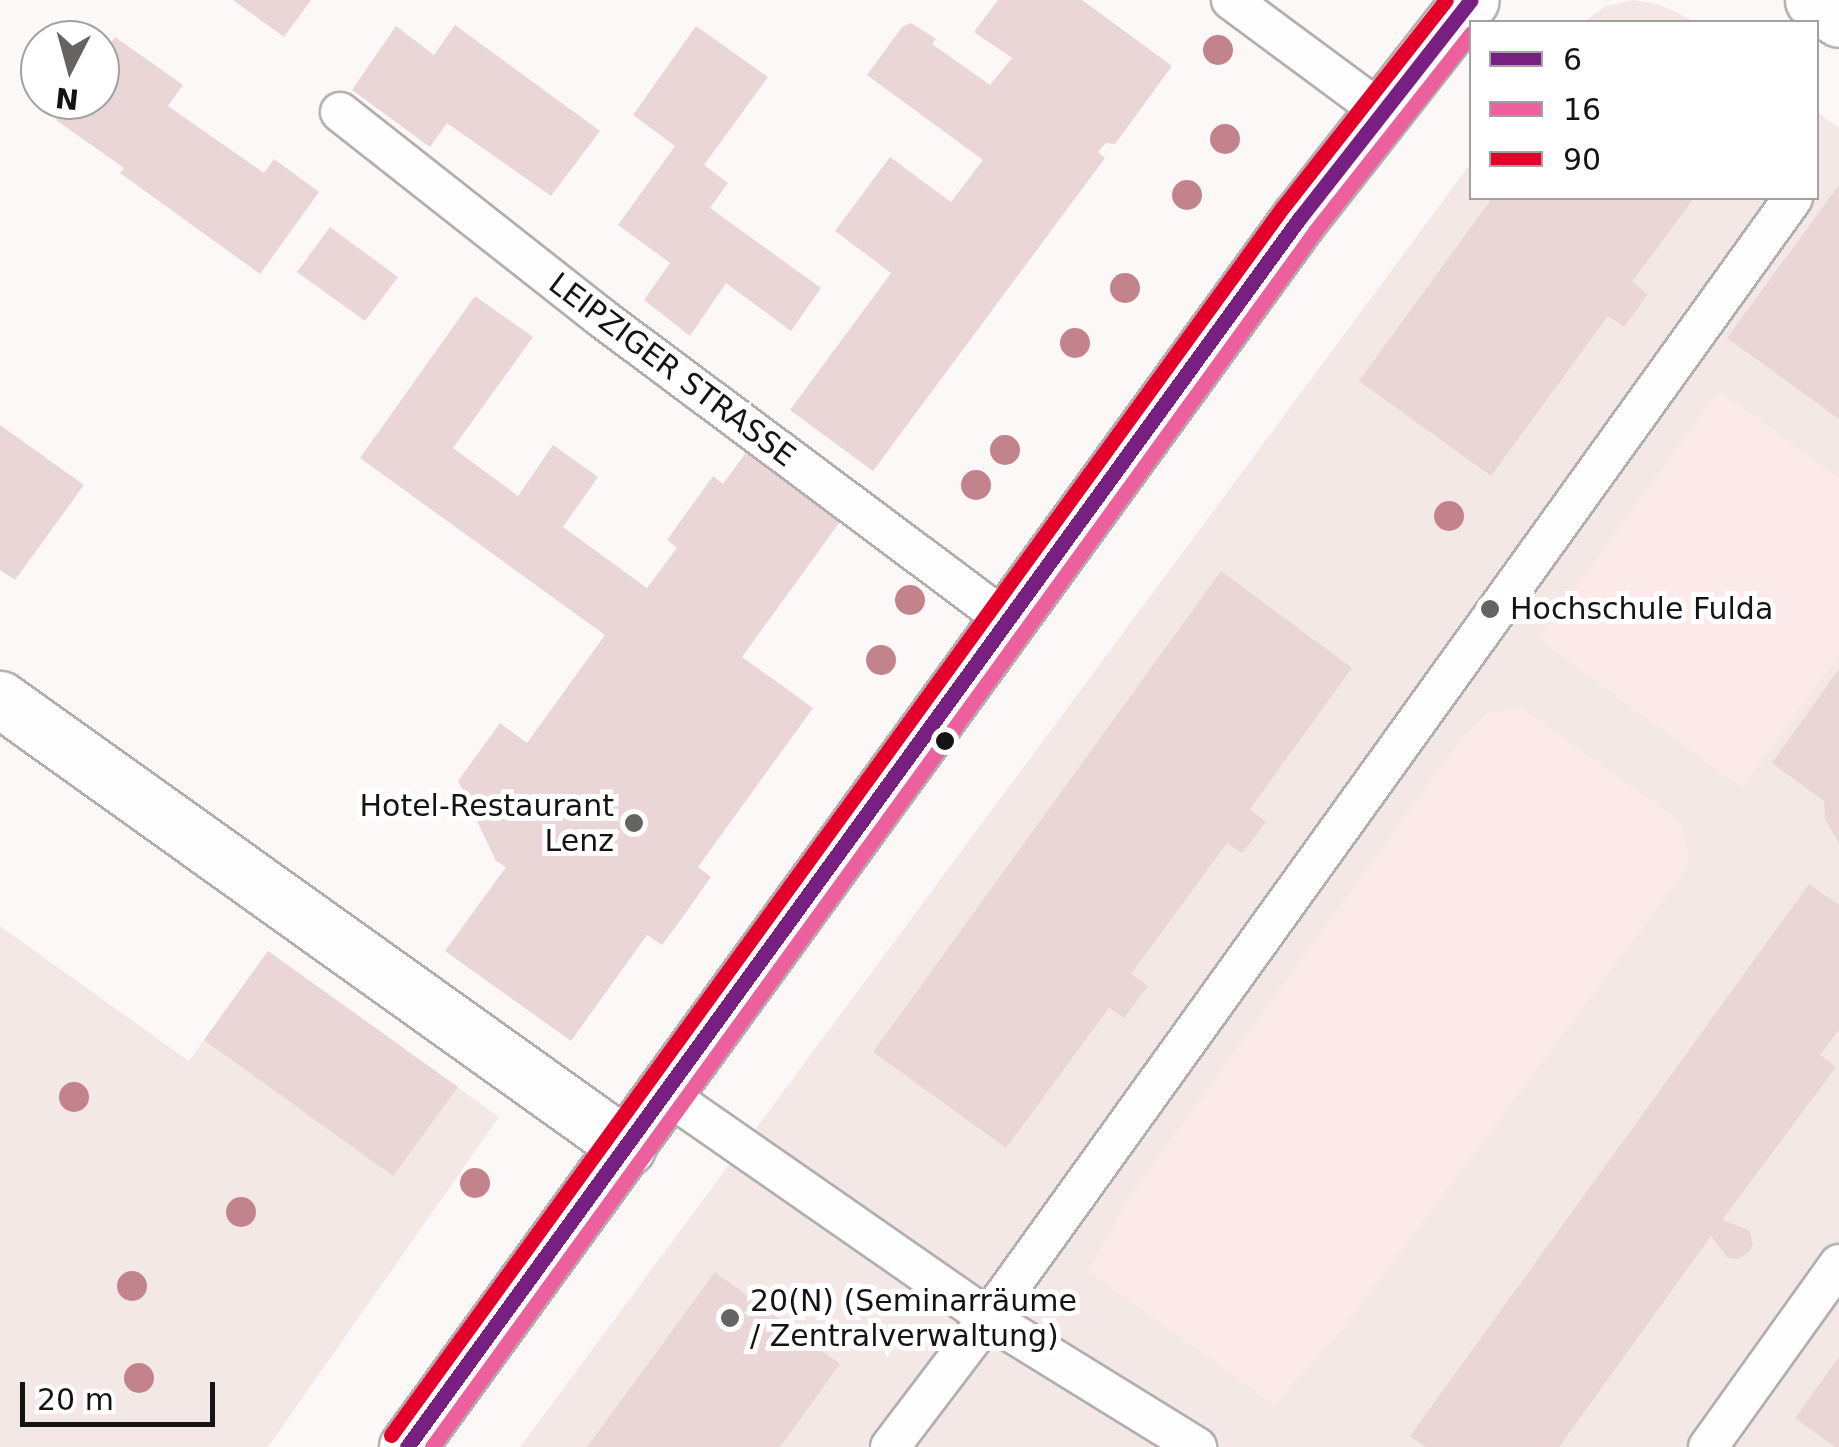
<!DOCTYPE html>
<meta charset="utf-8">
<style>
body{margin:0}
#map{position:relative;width:1839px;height:1447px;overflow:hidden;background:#fcf8f8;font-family:"DejaVu Sans",sans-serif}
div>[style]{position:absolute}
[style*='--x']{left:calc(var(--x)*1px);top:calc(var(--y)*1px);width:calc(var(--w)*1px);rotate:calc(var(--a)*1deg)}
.built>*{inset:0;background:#f4e8e7}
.green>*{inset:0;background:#fce9e9}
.building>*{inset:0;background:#ead6d6}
.roads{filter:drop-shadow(2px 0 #b2afaf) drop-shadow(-2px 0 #b2afaf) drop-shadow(0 2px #b2afaf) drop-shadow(0 -2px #b2afaf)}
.service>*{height:38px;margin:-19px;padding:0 19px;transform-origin:19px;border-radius:19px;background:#fffefe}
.minor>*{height:55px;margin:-27.5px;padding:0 27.5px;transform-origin:27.5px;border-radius:27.5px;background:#fffefe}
.secondary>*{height:55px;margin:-27.5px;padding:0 27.5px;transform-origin:27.5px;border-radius:27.5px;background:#fffefe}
.bus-1>*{height:15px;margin:-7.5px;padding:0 7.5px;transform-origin:7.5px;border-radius:7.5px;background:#772081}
.bus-2>*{height:15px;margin:-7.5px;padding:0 7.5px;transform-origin:7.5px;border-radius:7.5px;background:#ec609e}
.bus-3>*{height:15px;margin:-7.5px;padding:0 7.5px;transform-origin:7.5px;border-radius:7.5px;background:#e4002b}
.trees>*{width:30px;height:30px;margin:-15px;border-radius:50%;background:#c2838c}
.dots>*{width:28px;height:28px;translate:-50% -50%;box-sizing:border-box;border:5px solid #fff;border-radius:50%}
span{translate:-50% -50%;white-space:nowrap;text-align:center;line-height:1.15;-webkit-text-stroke:10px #fff;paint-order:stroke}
.street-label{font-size:30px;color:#161313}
.poi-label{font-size:30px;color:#161313}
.left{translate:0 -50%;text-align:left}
.right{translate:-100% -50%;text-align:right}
.legend{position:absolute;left:1469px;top:20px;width:350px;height:180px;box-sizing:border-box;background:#fff;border:2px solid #a2a1a1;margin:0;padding:12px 18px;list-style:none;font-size:30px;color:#161313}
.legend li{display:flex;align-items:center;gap:20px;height:50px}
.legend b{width:50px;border:2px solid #a2a1a1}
.north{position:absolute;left:20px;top:20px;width:100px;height:100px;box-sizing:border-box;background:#fff;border:2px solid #a2a1a1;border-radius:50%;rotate:186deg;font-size:28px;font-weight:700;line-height:40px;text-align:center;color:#161313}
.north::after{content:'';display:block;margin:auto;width:35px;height:45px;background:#666363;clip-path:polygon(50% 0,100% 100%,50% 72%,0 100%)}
.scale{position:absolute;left:20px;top:1382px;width:195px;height:45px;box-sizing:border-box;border:5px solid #161313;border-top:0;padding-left:12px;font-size:30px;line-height:35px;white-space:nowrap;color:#161313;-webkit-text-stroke:8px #fff;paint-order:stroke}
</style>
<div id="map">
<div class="built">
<div style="clip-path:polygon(1633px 0,1658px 4px,1696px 22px,1583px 22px,1606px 6px)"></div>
<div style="clip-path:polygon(1817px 112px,1839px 128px,1839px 1447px,520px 1447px,1471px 163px,1472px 198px,1816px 198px)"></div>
<div style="clip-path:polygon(0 926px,189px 1061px,268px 951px,499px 1117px,268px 1447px,0 1447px)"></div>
</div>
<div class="green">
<div style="clip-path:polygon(1719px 390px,1839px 478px,1839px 655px,1742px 788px,1538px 639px)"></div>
<div style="clip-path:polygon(1521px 707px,1682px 823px,1689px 866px,1343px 1329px,1274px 1405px,1088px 1271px,1130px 1196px,1463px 736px,1488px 713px)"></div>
</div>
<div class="building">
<div style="clip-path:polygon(233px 0,311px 0,284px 37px)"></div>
<div style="clip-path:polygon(998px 0,1082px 0,1172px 66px,1115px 144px,1106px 143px,1098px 152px,1105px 158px,873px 471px,790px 410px,891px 273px,835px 231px,890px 157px,951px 202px,983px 160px,867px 75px,902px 27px,911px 23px,936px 39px,932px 44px,990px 85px,1012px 58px,974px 32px)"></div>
<div style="clip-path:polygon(455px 25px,600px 131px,551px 196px,447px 123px,430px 147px,352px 90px,396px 26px,434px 55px)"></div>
<div style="clip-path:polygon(696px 26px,768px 77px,704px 165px,728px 183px,710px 208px,821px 288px,791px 331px,726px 283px,690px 336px,644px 300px,670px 263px,618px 225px,675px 146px,633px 115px)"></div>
<div style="clip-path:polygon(115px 37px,183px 85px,168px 106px,264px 173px,274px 159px,319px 192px,260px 274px,120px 173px,124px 168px,56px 120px,70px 100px,100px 100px,100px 58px)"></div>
<div style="clip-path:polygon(1839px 185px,1839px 419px,1727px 338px)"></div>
<div style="clip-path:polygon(1492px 198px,1694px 198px,1632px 282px,1648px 294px,1624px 327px,1608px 316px,1491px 476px,1359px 381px)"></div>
<div style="clip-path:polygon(330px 227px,398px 277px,365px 321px,297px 272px)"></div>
<div style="clip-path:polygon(475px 296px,533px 337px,453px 448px,518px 496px,553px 445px,598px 477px,563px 527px,647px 588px,677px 548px,667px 540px,713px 476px,723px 484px,753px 443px,847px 512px,742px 657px,813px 708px,698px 867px,711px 877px,682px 918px,662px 945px,647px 935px,571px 1041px,445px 951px,506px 867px,496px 861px,458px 781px,500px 723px,527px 743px,605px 635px,360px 458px)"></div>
<div style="clip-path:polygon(0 425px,84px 485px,15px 580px,0 570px)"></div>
<div style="clip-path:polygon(1221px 571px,1352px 668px,1250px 809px,1266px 822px,1242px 853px,1227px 843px,1131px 974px,1148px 986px,1124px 1018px,1109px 1008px,1006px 1148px,873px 1052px)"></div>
<div style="clip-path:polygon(1839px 669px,1839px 844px,1825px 819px,1824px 801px,1772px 763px)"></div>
<div style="clip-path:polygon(1809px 884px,1839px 905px,1839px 1030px,1820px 1055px,1836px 1067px,1722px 1220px,1749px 1230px,1753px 1243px,1749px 1252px,1738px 1259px,1728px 1258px,1711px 1236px,1559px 1447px,1426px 1447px,1410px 1436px)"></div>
<div style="clip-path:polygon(268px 951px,458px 1087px,393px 1176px,204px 1040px)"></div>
<div style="clip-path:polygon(715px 1272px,840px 1364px,780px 1447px,587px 1447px)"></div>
<div style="clip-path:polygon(1839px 1357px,1839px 1447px,1835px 1447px,1795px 1418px)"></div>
</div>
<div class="roads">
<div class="service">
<div style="--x:1231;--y:0;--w:187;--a:36.5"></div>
<div style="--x:340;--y:112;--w:330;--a:38.2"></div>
<div style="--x:599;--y:316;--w:512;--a:36.74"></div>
<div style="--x:666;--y:1094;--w:392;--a:34.8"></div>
<div style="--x:988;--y:1318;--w:246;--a:31.7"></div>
<div style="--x:890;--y:1447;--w:162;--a:-52.8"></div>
<div style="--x:988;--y:1318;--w:1379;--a:-54.29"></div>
<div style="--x:1708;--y:1447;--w:225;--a:-54.4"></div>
</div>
<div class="minor">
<div style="--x:1813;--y:0;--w:32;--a:36"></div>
<div style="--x:0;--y:699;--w:771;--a:35.55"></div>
</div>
<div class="secondary">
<div style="--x:407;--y:1447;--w:1518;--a:-54.01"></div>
<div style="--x:1299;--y:219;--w:278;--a:-51.9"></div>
</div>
</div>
<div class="bus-1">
<div style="--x:407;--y:1447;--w:1518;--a:-54.01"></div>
<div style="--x:1299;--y:219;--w:278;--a:-51.9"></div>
</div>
<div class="bus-2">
<div style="--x:432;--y:1447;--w:1503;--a:-54.01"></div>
<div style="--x:1315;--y:231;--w:253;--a:-51.7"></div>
</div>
<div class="bus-3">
<div style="--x:391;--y:1435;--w:1518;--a:-54.01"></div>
<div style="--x:1283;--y:207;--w:263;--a:-51.8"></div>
</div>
<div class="trees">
<div style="left:1218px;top:50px"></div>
<div style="left:1225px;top:139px"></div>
<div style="left:1187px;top:195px"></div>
<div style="left:1125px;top:288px"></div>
<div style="left:1075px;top:343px"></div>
<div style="left:1005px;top:450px"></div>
<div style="left:976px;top:485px"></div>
<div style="left:1449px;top:516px"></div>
<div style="left:910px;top:600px"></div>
<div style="left:881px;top:660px"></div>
<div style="left:74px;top:1097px"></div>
<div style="left:475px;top:1183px"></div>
<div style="left:241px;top:1212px"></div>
<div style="left:132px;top:1286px"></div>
<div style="left:139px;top:1378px"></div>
</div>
<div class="dots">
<div style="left:1490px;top:609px;background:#666363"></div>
<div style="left:945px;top:741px;background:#161313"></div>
<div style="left:634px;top:823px;background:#666363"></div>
<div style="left:730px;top:1318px;background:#666363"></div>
</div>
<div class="street-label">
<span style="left:672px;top:370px;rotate:37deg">LEIPZIGER STRASSE</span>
</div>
<div class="poi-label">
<span class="left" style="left:1510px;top:609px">Hochschule Fulda</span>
<span class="right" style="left:614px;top:823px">Hotel-Restaurant<br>Lenz</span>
<span class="left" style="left:750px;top:1318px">20(N) (Seminarräume<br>/ Zentralverwaltung)</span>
</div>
<ul class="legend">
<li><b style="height:12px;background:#772081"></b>6</li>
<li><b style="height:12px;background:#ec609e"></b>16</li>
<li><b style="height:12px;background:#e4002b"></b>90</li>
</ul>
<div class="north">N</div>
<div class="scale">20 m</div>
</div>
